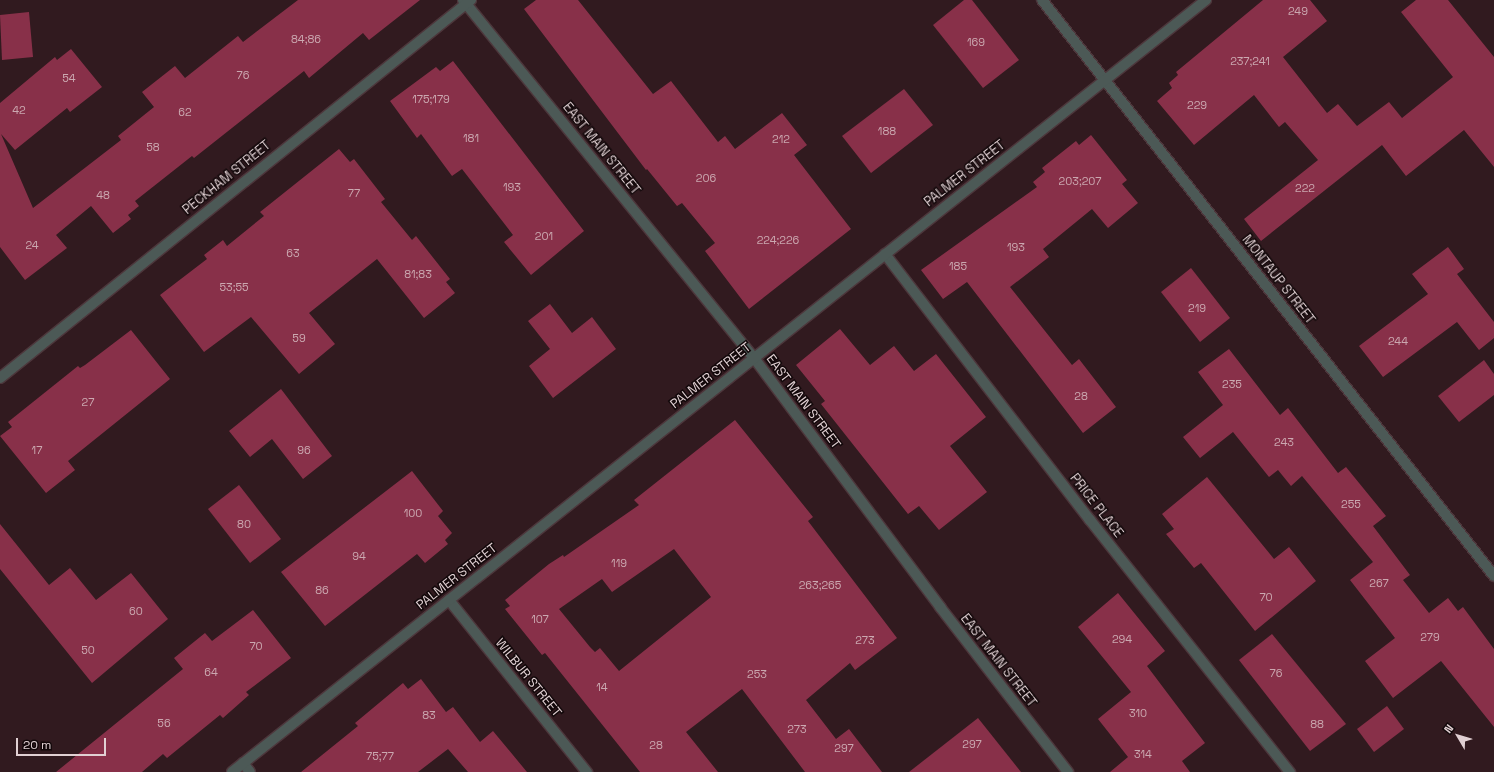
<!DOCTYPE html>
<style>
body{margin:0}
#map{position:relative;width:1494px;height:772px;overflow:hidden;background:#311a1f;font-family:"Space Grotesk",sans-serif}
div>[style]{position:absolute}
[style*='--x']{left:calc(var(--x)*1px);top:calc(var(--y)*1px);width:calc(var(--w)*1px);rotate:calc(var(--a)*1deg)}
.building>*{inset:0;background:#883049}
.roads{filter:drop-shadow(1px 0 #4d373c) drop-shadow(-1px 0 #4d373c) drop-shadow(0 1px #4d373c) drop-shadow(0 -1px #4d373c)}
.minor>*{height:10px;margin:-5px;padding:0 5px;transform-origin:5px;border-radius:5px;background:#4c5956}
span{translate:-50% -50%;white-space:nowrap;text-align:center;line-height:1.15;-webkit-text-stroke:3px #12080a;paint-order:stroke}
.number-label{font-size:11px;color:#cba8b0}
.number-label span{-webkit-text-stroke-width:0}
.street-label{font-size:13px;color:#e1d0d3}
.north{position:absolute;left:1438px;top:716px;width:40px;height:40px;-webkit-text-stroke:3px #12080a;paint-order:stroke;rotate:308deg;font-size:11px;font-weight:700;line-height:16px;text-align:center;color:#e1d0d3}
.north::after{content:'';display:block;margin:auto;width:14px;height:18px;background:#e1d0d3;clip-path:polygon(50% 0,100% 100%,50% 72%,0 100%)}
.scale{position:absolute;left:16px;top:738px;width:90px;height:18px;box-sizing:border-box;border:2px solid #e1d0d3;border-top:0;padding-left:5px;font-size:12px;line-height:14px;white-space:nowrap;color:#e1d0d3;-webkit-text-stroke:3px #12080a;paint-order:stroke}
</style>
<div id="map">
<div class="building">
<div style="clip-path:polygon(298px 0,420px 0,369px 40px,363px 33px,309px 78px,304px 71px,194px 158px,192px 156px,135px 201px,139px 206px,128px 215px,131px 219px,113px 233px,91px 206px,56px 235px,67px 248px,25px 280px,0 247px,0 103px,55px 57px,57px 60px,71px 49px,102px 87px,70px 112px,67px 108px,15px 150px,1px 134px,33px 208px,121px 140px,118px 136px,154px 107px,142px 92px,175px 66px,185px 78px,238px 36px,243px 42px)"></div>
<div style="clip-path:polygon(536px 0,578px 0,653px 94px,671px 81px,718px 142px,725px 136px,735px 149px,782px 113px,807px 145px,794px 155px,851px 229px,749px 309px,705px 251px,715px 243px,682px 203px,677px 206px,647px 169px,646px 170px,524px 9px)"></div>
<div style="clip-path:polygon(964px 0,972px 0,1019px 60px,983px 88px,933px 25px)"></div>
<div style="clip-path:polygon(1263px 0,1310px 0,1327px 21px,1283px 57px,1327px 113px,1338px 104px,1357px 126px,1389px 102px,1402px 118px,1453px 77px,1401px 12px,1416px 0,1448px 0,1494px 57px,1494px 167px,1464px 130px,1406px 176px,1382px 145px,1261px 241px,1244px 219px,1318px 160px,1285px 122px,1279px 127px,1254px 95px,1194px 145px,1157px 101px,1172px 88px,1169px 83px,1178px 75px,1176px 72px)"></div>
<div style="clip-path:polygon(29px 12px,33px 57px,2px 60px,0 15px)"></div>
<div style="clip-path:polygon(453px 61px,584px 231px,531px 275px,504px 242px,513px 235px,462px 169px,452px 176px,421px 134px,417px 138px,390px 101px,436px 67px,440px 71px)"></div>
<div style="clip-path:polygon(904px 89px,933px 125px,871px 173px,842px 136px)"></div>
<div style="clip-path:polygon(1091px 135px,1127px 180px,1122px 184px,1138px 203px,1108px 228px,1092px 209px,1043px 249px,1049px 257px,1010px 287px,1072px 365px,1079px 359px,1116px 407px,1083px 433px,967px 282px,943px 299px,921px 270px,1037px 187px,1033px 182px,1045px 172px,1042px 168px,1076px 141px,1079px 145px)"></div>
<div style="clip-path:polygon(339px 149px,350px 162px,354px 159px,385px 199px,381px 202px,412px 240px,416px 236px,450px 279px,446px 282px,455px 293px,424px 318px,377px 259px,309px 313px,335px 344px,299px 374px,251px 317px,204px 352px,160px 295px,207px 259px,204px 255px,223px 240px,227px 246px,264px 216px,260px 212px)"></div>
<div style="clip-path:polygon(1448px 247px,1464px 269px,1457px 274px,1494px 322px,1494px 338px,1479px 350px,1457px 322px,1383px 377px,1359px 346px,1428px 294px,1412px 274px)"></div>
<div style="clip-path:polygon(1191px 268px,1230px 318px,1200px 342px,1161px 292px)"></div>
<div style="clip-path:polygon(550px 304px,572px 333px,592px 317px,616px 349px,553px 398px,529px 366px,550px 349px,528px 321px)"></div>
<div style="clip-path:polygon(840px 329px,870px 365px,894px 346px,914px 371px,936px 354px,986px 417px,950px 446px,987px 492px,939px 530px,919px 506px,908px 514px,821px 404px,825px 401px,796px 365px)"></div>
<div style="clip-path:polygon(131px 330px,170px 379px,68px 461px,75px 470px,46px 493px,0 436px,12px 427px,8px 422px,78px 366px,80px 368px,85px 365px)"></div>
<div style="clip-path:polygon(1229px 349px,1280px 415px,1288px 408px,1338px 473px,1346px 467px,1386px 516px,1373px 526px,1410px 575px,1403px 580px,1429px 613px,1448px 598px,1458px 611px,1463px 607px,1494px 649px,1494px 727px,1441px 661px,1393px 698px,1365px 661px,1395px 638px,1350px 580px,1373px 562px,1302px 476px,1291px 486px,1278px 470px,1269px 477px,1233px 432px,1200px 458px,1183px 437px,1223px 405px,1198px 372px)"></div>
<div style="clip-path:polygon(1484px 360px,1494px 374px,1494px 395px,1459px 422px,1438px 396px)"></div>
<div style="clip-path:polygon(281px 389px,332px 456px,303px 479px,272px 439px,250px 457px,229px 431px)"></div>
<div style="clip-path:polygon(evenodd,735px 420px,813px 517px,808px 521px,897px 638px,855px 670px,850px 663px,806px 700px,836px 739px,849px 729px,882px 772px,805px 772px,742px 689px,686px 732px,718px 772px,640px 772px,545px 653px,542px 655px,505px 609px,510px 606px,505px 600px,549px 564px,563px 555px,564px 557px,639px 505px,634px 500px,735px 420px,674px 549px,711px 597px,619px 671px,600px 648px,595px 652px,590px 647px,559px 609px,602px 579px,612px 592px,674px 549px)"></div>
<div style="clip-path:polygon(412px 471px,443px 511px,438px 516px,452px 533px,445px 540px,448px 544px,425px 563px,417px 554px,325px 626px,281px 572px)"></div>
<div style="clip-path:polygon(1207px 477px,1274px 559px,1289px 547px,1316px 581px,1255px 631px,1201px 563px,1194px 568px,1166px 534px,1174px 529px,1162px 514px)"></div>
<div style="clip-path:polygon(239px 485px,281px 539px,250px 563px,208px 509px)"></div>
<div style="clip-path:polygon(0 524px,49px 585px,70px 568px,96px 600px,131px 573px,168px 619px,92px 683px,0 569px)"></div>
<div style="clip-path:polygon(1118px 593px,1165px 651px,1147px 666px,1205px 743px,1182px 761px,1190px 772px,1110px 772px,1128px 757px,1098px 719px,1131px 692px,1078px 627px)"></div>
<div style="clip-path:polygon(253px 610px,291px 658px,246px 692px,249px 695px,223px 718px,220px 715px,167px 758px,163px 754px,142px 772px,56px 772px,183px 669px,174px 658px,205px 633px,212px 641px)"></div>
<div style="clip-path:polygon(1272px 634px,1346px 724px,1310px 751px,1239px 660px)"></div>
<div style="clip-path:polygon(421px 679px,446px 712px,453px 707px,480px 742px,493px 731px,527px 772px,468px 772px,448px 749px,418px 772px,301px 772px,358px 726px,355px 723px,403px 683px,408px 689px)"></div>
<div style="clip-path:polygon(1387px 706px,1404px 729px,1374px 752px,1357px 729px)"></div>
<div style="clip-path:polygon(978px 718px,1021px 772px,909px 772px)"></div>
</div>
<div class="roads">
<div class="minor">
<div style="--x:463;--y:0;--w:461;--a:50.9"></div>
<div style="--x:754;--y:358;--w:311;--a:53.2"></div>
<div style="--x:940;--y:607;--w:209;--a:52.2"></div>
<div style="--x:1042;--y:0;--w:732;--a:51.88"></div>
<div style="--x:885;--y:254;--w:336;--a:52.4"></div>
<div style="--x:1090;--y:520;--w:322;--a:51.6"></div>
<div style="--x:0;--y:378;--w:604;--a:-38.75"></div>
<div style="--x:449;--y:600;--w:221;--a:51.3"></div>
<div style="--x:243;--y:763;--w:11;--a:52"></div>
<div style="--x:232;--y:772;--w:1243;--a:-38.4"></div>
</div>
</div>
<div class="number-label">
<span style="left:1298px;top:11px">249</span>
<span style="left:306px;top:39px">84;86</span>
<span style="left:976px;top:42px">169</span>
<span style="left:1250px;top:61px">237;241</span>
<span style="left:243px;top:75px">76</span>
<span style="left:69px;top:78px">54</span>
<span style="left:431px;top:99px">175;179</span>
<span style="left:1197px;top:105px">229</span>
<span style="left:19px;top:110px">42</span>
<span style="left:185px;top:112px">62</span>
<span style="left:887px;top:131px">188</span>
<span style="left:471px;top:138px">181</span>
<span style="left:781px;top:139px">212</span>
<span style="left:153px;top:147px">58</span>
<span style="left:706px;top:178px">206</span>
<span style="left:1080px;top:181px">203;207</span>
<span style="left:512px;top:187px">193</span>
<span style="left:1305px;top:188px">222</span>
<span style="left:354px;top:193px">77</span>
<span style="left:103px;top:195px">48</span>
<span style="left:544px;top:236px">201</span>
<span style="left:778px;top:240px">224;226</span>
<span style="left:32px;top:245px">24</span>
<span style="left:1016px;top:247px">193</span>
<span style="left:293px;top:253px">63</span>
<span style="left:958px;top:266px">185</span>
<span style="left:418px;top:274px">81;83</span>
<span style="left:234px;top:287px">53;55</span>
<span style="left:1197px;top:308px">219</span>
<span style="left:299px;top:338px">59</span>
<span style="left:1398px;top:341px">244</span>
<span style="left:1232px;top:384px">235</span>
<span style="left:1081px;top:396px">28</span>
<span style="left:88px;top:402px">27</span>
<span style="left:1284px;top:442px">243</span>
<span style="left:37px;top:450px">17</span>
<span style="left:304px;top:450px">96</span>
<span style="left:1351px;top:504px">255</span>
<span style="left:413px;top:513px">100</span>
<span style="left:244px;top:524px">80</span>
<span style="left:359px;top:556px">94</span>
<span style="left:619px;top:563px">119</span>
<span style="left:1379px;top:583px">267</span>
<span style="left:820px;top:585px">263;265</span>
<span style="left:322px;top:590px">86</span>
<span style="left:1266px;top:597px">70</span>
<span style="left:136px;top:611px">60</span>
<span style="left:540px;top:619px">107</span>
<span style="left:1430px;top:637px">279</span>
<span style="left:1122px;top:639px">294</span>
<span style="left:865px;top:640px">273</span>
<span style="left:256px;top:646px">70</span>
<span style="left:88px;top:650px">50</span>
<span style="left:211px;top:672px">64</span>
<span style="left:1276px;top:673px">76</span>
<span style="left:757px;top:674px">253</span>
<span style="left:602px;top:687px">14</span>
<span style="left:1138px;top:713px">310</span>
<span style="left:429px;top:715px">83</span>
<span style="left:164px;top:723px">56</span>
<span style="left:1317px;top:724px">88</span>
<span style="left:797px;top:729px">273</span>
<span style="left:972px;top:744px">297</span>
<span style="left:656px;top:745px">28</span>
<span style="left:844px;top:748px">297</span>
<span style="left:1143px;top:754px">314</span>
<span style="left:380px;top:756px">75;77</span>
</div>
<div class="street-label">
<span style="left:601px;top:149px;rotate:51deg">EAST MAIN STREET</span>
<span style="left:965px;top:174px;rotate:-38deg">PALMER STREET</span>
<span style="left:227px;top:178px;rotate:-39deg">PECKHAM STREET</span>
<span style="left:1278px;top:280px;rotate:52deg">MONTAUP STREET</span>
<span style="left:711px;top:376px;rotate:-38deg">PALMER STREET</span>
<span style="left:803px;top:402px;rotate:53deg">EAST MAIN STREET</span>
<span style="left:1096px;top:506px;rotate:52deg">PRICE PLACE</span>
<span style="left:457px;top:577px;rotate:-38deg">PALMER STREET</span>
<span style="left:998px;top:661px;rotate:52deg">EAST MAIN STREET</span>
<span style="left:528px;top:678px;rotate:51deg">WILBUR STREET</span>
</div>
<div class="north">N</div>
<div class="scale">20 m</div>
</div>
